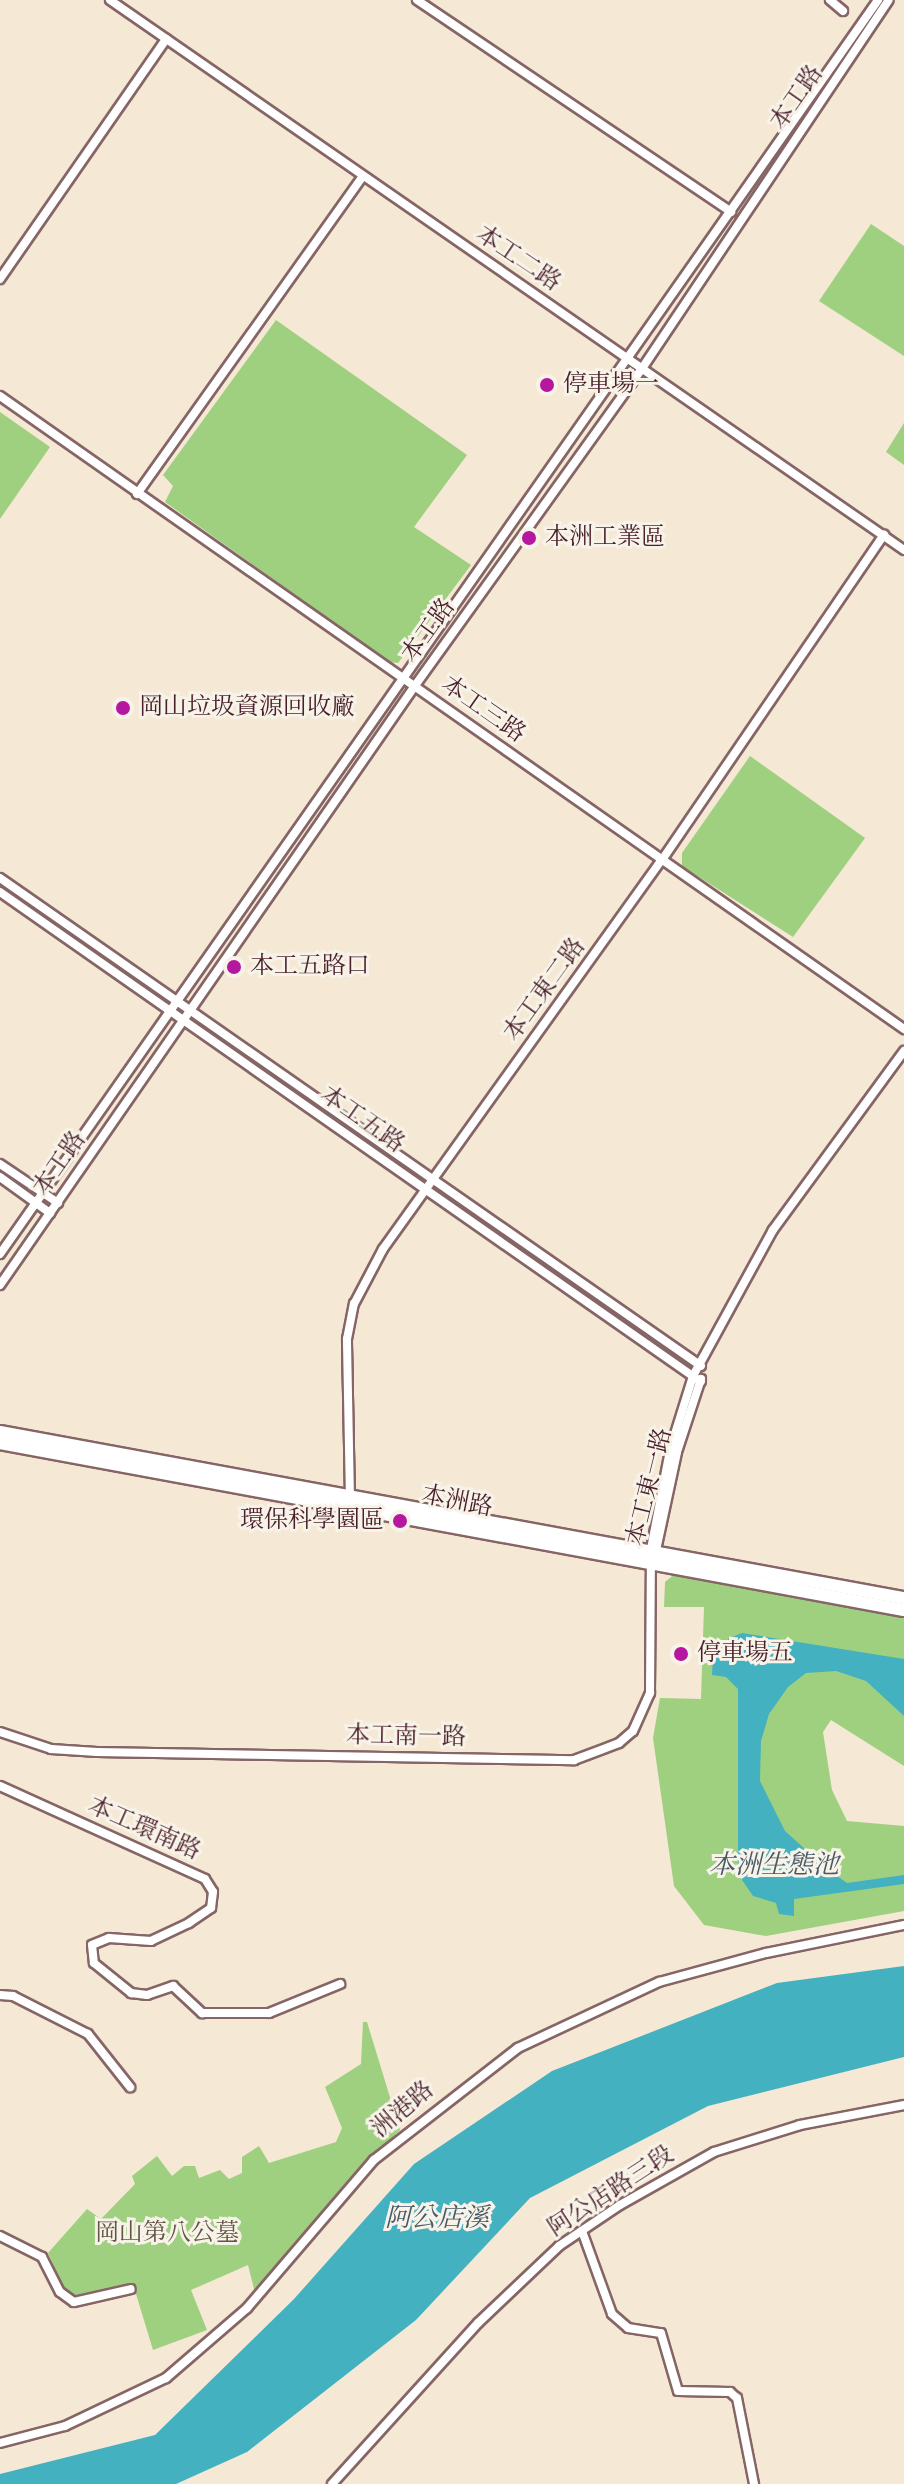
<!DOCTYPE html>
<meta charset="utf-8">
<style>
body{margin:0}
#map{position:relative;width:904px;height:2484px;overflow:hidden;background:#f5e8d4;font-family:"IM FELL English","Noto Serif TC",serif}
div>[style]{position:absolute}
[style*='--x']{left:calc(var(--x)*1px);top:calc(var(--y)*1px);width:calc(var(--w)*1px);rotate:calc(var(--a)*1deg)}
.green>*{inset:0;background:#9ed080}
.water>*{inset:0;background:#44b1c1}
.roads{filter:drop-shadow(2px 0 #866566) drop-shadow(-2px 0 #866566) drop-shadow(0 2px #866566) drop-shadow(0 -2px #866566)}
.street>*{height:8px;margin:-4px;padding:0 4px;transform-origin:4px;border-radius:4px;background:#fff}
.secondary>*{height:12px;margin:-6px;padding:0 6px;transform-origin:6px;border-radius:6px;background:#fff}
.dots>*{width:22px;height:22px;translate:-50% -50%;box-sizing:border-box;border:4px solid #f7f3e8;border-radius:50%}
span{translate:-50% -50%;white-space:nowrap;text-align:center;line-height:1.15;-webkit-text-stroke:6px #f7f3e8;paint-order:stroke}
.street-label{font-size:24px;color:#4a1f2b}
.poi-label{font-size:24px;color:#4a1f2b}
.left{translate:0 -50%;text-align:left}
.right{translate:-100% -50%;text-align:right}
.park-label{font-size:24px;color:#635444}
.water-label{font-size:26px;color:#485967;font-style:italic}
</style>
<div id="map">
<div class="green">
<div style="clip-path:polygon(871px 224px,904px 246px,904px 356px,819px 301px)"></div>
<div style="clip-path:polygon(276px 320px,467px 455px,414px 527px,471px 565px,398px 663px,389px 662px,165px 502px,173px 486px,163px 475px)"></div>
<div style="clip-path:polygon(0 412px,50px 447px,0 519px)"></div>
<div style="clip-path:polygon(904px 423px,904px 465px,886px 452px)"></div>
<div style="clip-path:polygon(750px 756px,865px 838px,793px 937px,682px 866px,682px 853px)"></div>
<div style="clip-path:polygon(676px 1573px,904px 1617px,904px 1766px,831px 1720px,823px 1732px,832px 1790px,847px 1821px,904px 1826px,904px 1911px,766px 1936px,704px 1925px,674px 1886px,653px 1738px,660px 1698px,701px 1699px,704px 1607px,664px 1607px,665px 1582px)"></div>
<div style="clip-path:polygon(363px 2022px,367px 2022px,400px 2130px,337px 2193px,255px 2293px,248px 2265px,191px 2290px,207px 2330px,153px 2350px,133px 2284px,83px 2300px,67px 2294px,48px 2253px,87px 2209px,101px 2219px,135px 2184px,132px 2176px,157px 2156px,172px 2176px,184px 2166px,195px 2166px,199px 2178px,220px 2170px,229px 2179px,242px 2173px,242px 2157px,259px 2146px,269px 2163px,336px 2142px,342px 2128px,325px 2087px,361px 2064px)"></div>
</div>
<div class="water">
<div style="clip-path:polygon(742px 1633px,904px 1659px,904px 1716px,866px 1681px,836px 1671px,806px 1673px,788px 1687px,769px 1714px,761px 1741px,760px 1781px,785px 1831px,826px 1868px,847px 1883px,904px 1875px,904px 1884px,794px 1899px,794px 1916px,779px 1914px,776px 1903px,753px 1896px,738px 1874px,738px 1689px,726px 1677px,712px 1675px,713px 1655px,727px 1651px,728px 1639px)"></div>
<div style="clip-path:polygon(904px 1966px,904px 2057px,708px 2106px,530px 2198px,416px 2320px,247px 2452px,176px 2484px,0 2484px,0 2474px,155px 2435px,294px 2299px,414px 2164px,552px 2071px,777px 1983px)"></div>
</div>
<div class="roads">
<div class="street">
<div style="--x:110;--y:0;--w:966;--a:34.71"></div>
<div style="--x:417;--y:0;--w:379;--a:34"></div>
<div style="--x:830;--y:0;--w:17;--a:40"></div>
<div style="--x:0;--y:279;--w:292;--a:-55.3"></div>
<div style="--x:0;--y:396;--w:1104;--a:35"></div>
<div style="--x:137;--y:494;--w:387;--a:-54.6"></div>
<div style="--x:0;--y:878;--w:854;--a:34.84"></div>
<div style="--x:0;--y:892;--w:855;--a:34.95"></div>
<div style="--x:0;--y:1164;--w:70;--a:33.9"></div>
<div style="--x:0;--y:1177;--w:62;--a:35.8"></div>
<div style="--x:0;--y:1254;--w:1531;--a:-55"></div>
<div style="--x:0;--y:1285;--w:727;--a:-55.3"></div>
<div style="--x:414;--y:687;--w:390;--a:-54.4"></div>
<div style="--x:641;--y:370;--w:445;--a:-56.2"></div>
<div style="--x:350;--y:1499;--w:160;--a:-91.1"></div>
<div style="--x:347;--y:1339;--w:36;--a:-79"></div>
<div style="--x:354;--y:1304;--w:62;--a:-62.2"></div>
<div style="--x:383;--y:1249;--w:479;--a:-54.4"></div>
<div style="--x:662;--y:860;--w:394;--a:-55.7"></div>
<div style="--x:655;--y:1555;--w:105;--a:-77.9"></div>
<div style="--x:677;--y:1452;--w:77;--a:-71.8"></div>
<div style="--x:0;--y:1732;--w:54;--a:18.4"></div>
<div style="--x:51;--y:1749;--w:46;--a:3.7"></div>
<div style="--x:97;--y:1752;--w:477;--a:1"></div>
<div style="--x:574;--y:1760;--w:48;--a:-20.7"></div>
<div style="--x:619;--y:1743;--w:18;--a:-41"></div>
<div style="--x:633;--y:1731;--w:42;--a:-65.9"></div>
<div style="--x:650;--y:1693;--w:144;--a:-89.6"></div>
<div style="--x:651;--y:1549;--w:101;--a:-79.1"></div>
<div style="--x:670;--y:1450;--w:77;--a:-72.7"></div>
<div style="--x:693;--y:1376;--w:166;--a:-61.3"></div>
<div style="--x:773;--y:1230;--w:222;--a:-53.8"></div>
<div style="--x:0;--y:1786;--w:225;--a:24.4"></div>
<div style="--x:205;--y:1879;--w:15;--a:58"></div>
<div style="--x:213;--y:1892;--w:16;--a:97"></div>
<div style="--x:211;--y:1908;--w:27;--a:146"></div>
<div style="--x:189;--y:1923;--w:42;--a:154.7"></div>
<div style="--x:151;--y:1941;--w:42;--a:-175.9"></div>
<div style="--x:109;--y:1938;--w:18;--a:158"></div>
<div style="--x:92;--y:1945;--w:18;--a:84"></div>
<div style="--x:94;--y:1963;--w:48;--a:39"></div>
<div style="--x:131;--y:1993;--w:16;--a:7"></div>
<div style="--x:147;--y:1995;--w:28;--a:-19"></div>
<div style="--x:173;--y:1986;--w:40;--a:43"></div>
<div style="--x:202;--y:2013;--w:67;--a:0"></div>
<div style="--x:269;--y:2013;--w:77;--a:-22.2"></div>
<div style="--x:0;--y:1995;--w:13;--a:4"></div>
<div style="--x:13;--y:1996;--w:84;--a:26.9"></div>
<div style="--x:88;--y:2034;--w:68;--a:51.6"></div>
<div style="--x:582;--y:2231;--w:88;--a:70.1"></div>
<div style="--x:612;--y:2314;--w:21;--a:41"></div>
<div style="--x:628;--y:2328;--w:33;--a:9"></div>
<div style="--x:661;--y:2333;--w:60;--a:73.7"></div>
<div style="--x:678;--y:2391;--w:52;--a:1.1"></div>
<div style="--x:730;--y:2392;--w:9;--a:41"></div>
<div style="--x:737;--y:2398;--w:88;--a:78.8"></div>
<div style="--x:0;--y:2236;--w:47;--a:26.6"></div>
<div style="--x:42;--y:2257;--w:39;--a:63"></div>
<div style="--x:60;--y:2292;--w:17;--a:36"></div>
<div style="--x:74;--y:2302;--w:58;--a:-12.8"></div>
<div style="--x:0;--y:2443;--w:67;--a:-14.7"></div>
<div style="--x:65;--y:2426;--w:112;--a:-25.4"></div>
<div style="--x:166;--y:2378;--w:107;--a:-40.8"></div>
<div style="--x:247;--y:2308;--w:195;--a:-49.4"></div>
<div style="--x:374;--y:2160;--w:182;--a:-37.9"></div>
<div style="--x:518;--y:2048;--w:156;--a:-25.1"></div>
<div style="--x:659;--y:1982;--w:111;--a:-15.2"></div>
<div style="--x:766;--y:1953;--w:141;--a:-11.5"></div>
<div style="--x:332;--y:2484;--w:217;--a:-47.8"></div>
<div style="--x:478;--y:2323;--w:112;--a:-43.5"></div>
<div style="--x:559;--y:2246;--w:73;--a:-33.9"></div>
<div style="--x:620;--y:2205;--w:108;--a:-29.4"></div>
<div style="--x:714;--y:2152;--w:90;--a:-17.4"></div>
<div style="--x:800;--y:2125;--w:106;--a:-10.9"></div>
</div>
<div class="secondary">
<div style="--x:0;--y:1432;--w:919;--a:10.41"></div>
<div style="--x:0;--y:1443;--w:919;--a:10.47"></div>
</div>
</div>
<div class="dots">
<div style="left:547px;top:385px;background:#b5179e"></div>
<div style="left:529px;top:538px;background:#b5179e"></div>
<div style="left:123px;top:708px;background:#b5179e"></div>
<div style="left:234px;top:967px;background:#b5179e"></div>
<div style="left:400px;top:1521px;background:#b5179e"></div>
<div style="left:681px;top:1654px;background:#b5179e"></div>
</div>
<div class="street-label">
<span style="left:797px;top:98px;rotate:-55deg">本工路</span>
<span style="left:518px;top:259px;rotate:34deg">本工二路</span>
<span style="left:429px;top:631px;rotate:-54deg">本工路</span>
<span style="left:483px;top:710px;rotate:35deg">本工三路</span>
<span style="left:545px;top:990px;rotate:-54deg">本工東二路</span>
<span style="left:362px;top:1120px;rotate:35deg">本工五路</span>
<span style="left:60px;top:1164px;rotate:-55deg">本工路</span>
<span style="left:650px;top:1487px;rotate:-76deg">本工東一路</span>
<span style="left:457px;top:1502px;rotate:11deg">本洲路</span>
<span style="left:406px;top:1737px;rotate:1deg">本工南一路</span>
<span style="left:144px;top:1829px;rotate:24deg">本工環南路</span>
<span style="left:403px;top:2110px;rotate:-40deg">洲港路</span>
<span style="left:611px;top:2192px;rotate:-33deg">阿公店路三段</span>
</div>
<div class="poi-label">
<span class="left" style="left:563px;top:385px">停車場一</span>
<span class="left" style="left:545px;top:538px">本洲工業區</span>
<span class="left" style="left:139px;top:708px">岡山垃圾資源回收廠</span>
<span class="left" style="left:250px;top:967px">本工五路口</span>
<span class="right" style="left:384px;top:1521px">環保科學園區</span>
<span class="left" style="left:697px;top:1654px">停車場五</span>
</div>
<div class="park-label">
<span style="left:167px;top:2234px">岡山第八公墓</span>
</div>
<div class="water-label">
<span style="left:774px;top:1866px">本洲生態池</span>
<span style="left:437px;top:2219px">阿公店溪</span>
</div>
</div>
